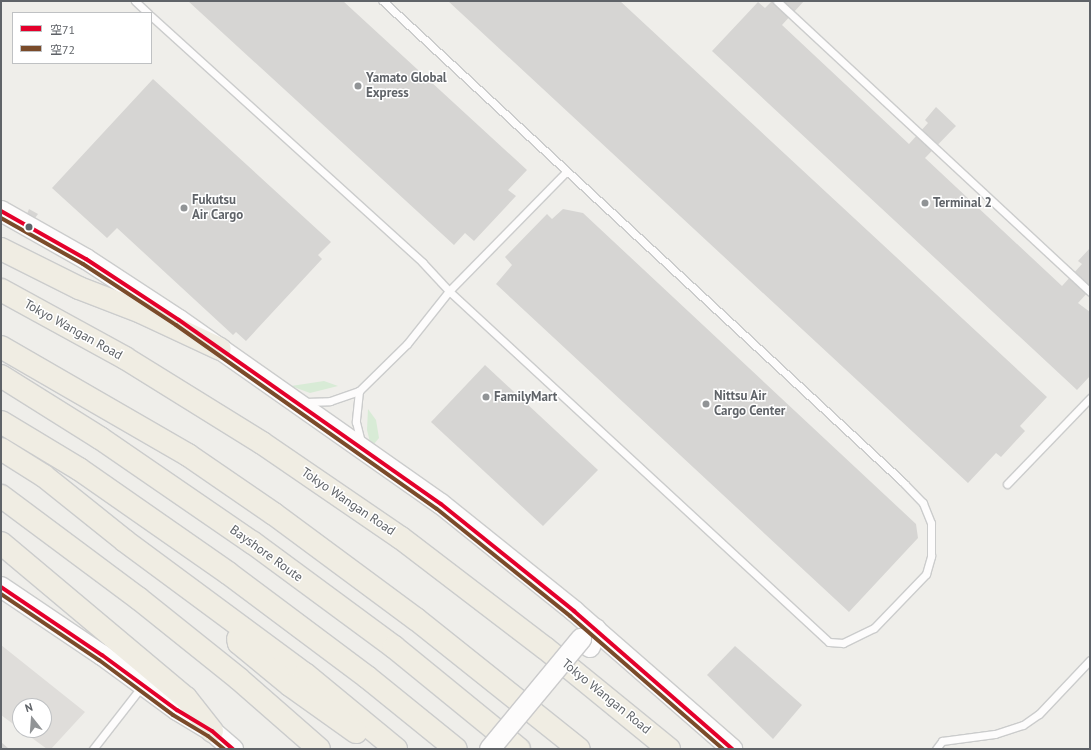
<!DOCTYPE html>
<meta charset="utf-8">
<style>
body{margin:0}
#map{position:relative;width:1091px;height:750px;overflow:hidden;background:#efeeea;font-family:"PT Sans","Noto Sans JP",sans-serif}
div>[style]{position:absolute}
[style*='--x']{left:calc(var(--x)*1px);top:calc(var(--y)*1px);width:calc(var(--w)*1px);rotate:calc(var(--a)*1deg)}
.industrial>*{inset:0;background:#dfddda}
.green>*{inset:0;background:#d8ebd6}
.building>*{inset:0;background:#d6d5d3}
.roads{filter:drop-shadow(1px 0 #cbcccc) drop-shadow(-1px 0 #cbcccc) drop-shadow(0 1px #cbcccc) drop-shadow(0 -1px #cbcccc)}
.lane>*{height:7px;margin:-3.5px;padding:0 3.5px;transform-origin:3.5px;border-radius:3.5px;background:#fdfcfc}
.secondary>*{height:20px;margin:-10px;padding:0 10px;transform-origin:10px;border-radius:10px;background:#fdfcfc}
.highway>*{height:22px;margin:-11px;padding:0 11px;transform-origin:11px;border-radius:11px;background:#f0ede3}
.bridges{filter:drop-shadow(1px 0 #cacacb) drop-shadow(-1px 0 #cacacb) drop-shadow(0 1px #cacacb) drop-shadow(0 -1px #cacacb)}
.secondary-bridge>*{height:20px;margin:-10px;padding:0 10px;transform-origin:10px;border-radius:10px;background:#fdfcfc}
.bus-1>*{height:4px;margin:-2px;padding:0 2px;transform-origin:2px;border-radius:2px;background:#e4002b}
.bus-2>*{height:4px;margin:-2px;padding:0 2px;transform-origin:2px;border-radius:2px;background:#7a4b2a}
.dots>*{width:11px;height:11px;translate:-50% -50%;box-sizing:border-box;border:2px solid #fff;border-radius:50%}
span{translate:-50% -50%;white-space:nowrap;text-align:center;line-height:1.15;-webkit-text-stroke:3px #fff;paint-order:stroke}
.poi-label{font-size:13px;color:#5f6368;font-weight:700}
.left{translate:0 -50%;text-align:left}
.street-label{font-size:13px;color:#5f6368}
.frame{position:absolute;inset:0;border:2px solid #5f6368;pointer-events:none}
.legend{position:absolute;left:12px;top:12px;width:140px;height:52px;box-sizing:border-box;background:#fff;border:1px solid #bfc1c3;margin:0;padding:5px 7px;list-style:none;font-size:12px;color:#5f6368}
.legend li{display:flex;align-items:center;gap:8px;height:20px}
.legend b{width:20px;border:1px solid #bfc1c3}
.north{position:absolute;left:12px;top:698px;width:40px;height:40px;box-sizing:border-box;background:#fff;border:1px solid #bfc1c3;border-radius:50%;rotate:343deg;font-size:11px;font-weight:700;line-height:16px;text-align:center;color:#5f6368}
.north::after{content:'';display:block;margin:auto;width:14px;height:18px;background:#919496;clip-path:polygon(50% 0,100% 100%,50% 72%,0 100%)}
</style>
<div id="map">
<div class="industrial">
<div style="clip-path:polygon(1px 645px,85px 712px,51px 749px,47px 749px,21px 730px,44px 730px,44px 706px,20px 706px,20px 729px,1px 715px)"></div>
</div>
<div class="green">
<div style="clip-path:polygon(324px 381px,338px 386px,310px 393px,291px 386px)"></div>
<div style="clip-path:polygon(368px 409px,376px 420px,379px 438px,374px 444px,370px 442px,367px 430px)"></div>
</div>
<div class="building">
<div style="clip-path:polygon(188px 1px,343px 1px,527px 170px,508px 190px,516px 196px,474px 241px,465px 233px,454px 245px)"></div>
<div style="clip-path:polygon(448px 1px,620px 1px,1047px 397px,1020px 426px,1025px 431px,1001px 457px,996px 453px,968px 483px)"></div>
<div style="clip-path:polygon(772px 1px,804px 1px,782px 25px,909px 144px,928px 123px,925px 120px,936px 107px,956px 126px,925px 158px,1062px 286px,1082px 264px,1078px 261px,1090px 248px,1090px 290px,1078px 303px,1090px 312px,1090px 376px,1077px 390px,712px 51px,758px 2px,765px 8px)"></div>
<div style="clip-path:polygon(153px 79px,331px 242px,318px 255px,322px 259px,246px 341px,236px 332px,233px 335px,117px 228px,107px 238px,52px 188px)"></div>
<div style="clip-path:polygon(29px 209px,38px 214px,35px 218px,27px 214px)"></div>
<div style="clip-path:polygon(563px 209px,583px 213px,916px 524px,918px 538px,849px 612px,496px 284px,512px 265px,505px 257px,547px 214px,552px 219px)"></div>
<div style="clip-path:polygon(485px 365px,598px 470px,543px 526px,431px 422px)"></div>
<div style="clip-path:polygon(735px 646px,802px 705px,773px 739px,707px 675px)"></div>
<div style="clip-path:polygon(1px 742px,9px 749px,1px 749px)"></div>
</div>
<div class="roads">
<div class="lane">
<div style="--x:135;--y:1;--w:18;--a:43"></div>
<div style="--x:777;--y:1;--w:427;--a:42.9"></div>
<div style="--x:151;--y:16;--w:367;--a:42.2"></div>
<div style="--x:423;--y:263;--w:38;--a:47"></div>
<div style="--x:449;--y:291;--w:517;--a:42.73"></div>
<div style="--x:829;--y:642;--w:14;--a:4"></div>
<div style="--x:843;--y:643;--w:34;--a:-26"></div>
<div style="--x:874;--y:628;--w:75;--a:-46.1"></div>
<div style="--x:926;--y:574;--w:19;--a:-74"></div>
<div style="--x:931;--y:556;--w:33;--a:-90"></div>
<div style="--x:931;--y:523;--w:22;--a:-112"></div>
<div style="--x:923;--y:503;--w:28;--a:-134"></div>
<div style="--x:904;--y:483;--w:710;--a:-137.23"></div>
<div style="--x:359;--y:391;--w:31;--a:96"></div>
<div style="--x:356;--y:422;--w:21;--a:76"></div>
<div style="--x:305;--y:402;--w:25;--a:-2"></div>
<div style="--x:330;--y:401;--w:31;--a:-19"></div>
<div style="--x:359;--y:391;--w:67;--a:-44.4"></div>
<div style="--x:407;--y:344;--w:68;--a:-51.6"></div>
<div style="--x:449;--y:291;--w:167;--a:-45.5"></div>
<div style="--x:1007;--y:484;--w:120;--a:-46"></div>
<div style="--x:93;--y:749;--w:80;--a:-52.1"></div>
<div style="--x:936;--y:749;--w:10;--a:-53"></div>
<div style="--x:942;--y:741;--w:53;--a:-7.5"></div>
<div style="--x:995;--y:734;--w:29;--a:-18"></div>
<div style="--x:1023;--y:725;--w:19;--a:-35"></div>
<div style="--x:1039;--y:714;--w:74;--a:-46.6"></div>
</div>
<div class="secondary">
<div style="--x:1;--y:211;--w:98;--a:29.5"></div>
<div style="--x:86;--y:259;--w:111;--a:33.3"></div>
<div style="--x:179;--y:320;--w:320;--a:35.1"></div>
<div style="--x:441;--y:504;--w:171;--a:38.8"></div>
<div style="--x:574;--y:611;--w:210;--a:41.1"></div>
<div style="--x:1;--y:587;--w:122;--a:34"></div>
<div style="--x:102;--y:655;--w:93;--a:36.3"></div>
<div style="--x:177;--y:710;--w:41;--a:31"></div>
<div style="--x:212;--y:731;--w:28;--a:41"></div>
<div style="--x:590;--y:647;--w:19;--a:-72"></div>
</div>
<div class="highway">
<div style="--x:1;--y:249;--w:87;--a:26.6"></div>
<div style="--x:79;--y:288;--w:66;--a:21.2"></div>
<div style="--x:141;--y:312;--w:87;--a:25.1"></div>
<div style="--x:1;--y:290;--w:141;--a:28.7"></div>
<div style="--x:125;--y:358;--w:161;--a:31.8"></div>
<div style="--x:262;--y:443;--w:168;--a:34.4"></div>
<div style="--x:401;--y:538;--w:181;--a:37.4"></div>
<div style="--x:545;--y:648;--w:160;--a:39.2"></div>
<div style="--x:1;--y:347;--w:216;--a:30"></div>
<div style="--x:188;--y:455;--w:104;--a:34.5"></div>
<div style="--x:274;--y:514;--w:177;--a:36.5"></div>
<div style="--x:416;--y:619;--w:208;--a:38.6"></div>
<div style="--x:1;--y:376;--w:117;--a:32.1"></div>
<div style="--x:100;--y:438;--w:186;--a:34.5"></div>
<div style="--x:253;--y:543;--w:175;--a:36.4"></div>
<div style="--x:394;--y:647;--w:161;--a:39.2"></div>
<div style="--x:1;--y:422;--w:91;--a:31.1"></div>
<div style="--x:79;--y:469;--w:182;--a:34.9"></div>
<div style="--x:228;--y:573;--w:174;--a:36.8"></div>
<div style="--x:367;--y:677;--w:114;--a:39"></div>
<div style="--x:1;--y:449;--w:51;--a:32.1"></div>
<div style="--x:44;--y:476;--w:104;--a:38.7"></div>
<div style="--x:125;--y:541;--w:224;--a:36.5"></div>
<div style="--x:305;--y:674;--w:118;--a:39.5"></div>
<div style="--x:1;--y:496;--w:171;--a:36.7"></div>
<div style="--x:138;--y:598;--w:129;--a:38.7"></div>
<div style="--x:239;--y:679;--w:106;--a:41.2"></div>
<div style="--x:1;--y:543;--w:241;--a:40"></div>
<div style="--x:186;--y:698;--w:42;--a:51.8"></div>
<div style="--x:238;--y:639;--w:4;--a:76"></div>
<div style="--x:239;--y:643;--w:66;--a:39.5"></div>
<div style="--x:290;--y:685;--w:81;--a:35.5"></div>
</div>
</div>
<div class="bridges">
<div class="secondary-bridge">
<div style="--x:490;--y:749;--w:143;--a:-50.4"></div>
</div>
</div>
<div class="bus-1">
<div style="--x:1;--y:211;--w:98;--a:29.5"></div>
<div style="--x:86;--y:259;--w:111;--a:33.3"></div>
<div style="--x:179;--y:320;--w:320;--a:35.1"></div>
<div style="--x:441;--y:504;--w:171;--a:38.8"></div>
<div style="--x:574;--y:611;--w:210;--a:41.1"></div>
<div style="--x:1;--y:587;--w:122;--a:34"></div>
<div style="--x:102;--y:655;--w:93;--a:36.3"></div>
<div style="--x:177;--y:710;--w:41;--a:31"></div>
<div style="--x:212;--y:731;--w:28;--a:41"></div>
</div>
<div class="bus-2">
<div style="--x:1;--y:218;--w:94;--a:29.3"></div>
<div style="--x:83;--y:264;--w:111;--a:33.3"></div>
<div style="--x:176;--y:325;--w:319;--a:35.2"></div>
<div style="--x:437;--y:509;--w:171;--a:38.8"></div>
<div style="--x:570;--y:616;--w:203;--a:41"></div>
<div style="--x:1;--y:594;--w:118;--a:34"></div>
<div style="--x:99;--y:660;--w:92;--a:36.6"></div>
<div style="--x:173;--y:715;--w:41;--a:31"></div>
<div style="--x:208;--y:736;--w:21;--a:39"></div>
</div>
<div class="dots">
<div style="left:358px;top:86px;background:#919496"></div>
<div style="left:925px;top:203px;background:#919496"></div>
<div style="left:184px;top:208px;background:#919496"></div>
<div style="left:29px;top:227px;background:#5f6368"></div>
<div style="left:486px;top:397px;background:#919496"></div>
<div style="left:706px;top:404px;background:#919496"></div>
</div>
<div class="poi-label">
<span class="left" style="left:366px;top:86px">Yamato Global<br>Express</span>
<span class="left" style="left:192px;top:208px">Fukutsu<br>Air Cargo</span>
<span class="left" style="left:933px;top:203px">Terminal 2</span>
<span class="left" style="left:494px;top:397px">FamilyMart</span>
<span class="left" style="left:714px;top:404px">Nittsu Air<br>Cargo Center</span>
</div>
<div class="street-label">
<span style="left:73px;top:330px;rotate:29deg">Tokyo Wangan Road</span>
<span style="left:348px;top:502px;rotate:34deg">Tokyo Wangan Road</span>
<span style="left:266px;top:554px;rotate:36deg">Bayshore Route</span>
<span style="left:606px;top:697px;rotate:39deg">Tokyo Wangan Road</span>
</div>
<div class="frame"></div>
<ul class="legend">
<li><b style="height:5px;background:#e4002b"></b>空71</li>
<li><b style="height:5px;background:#7a4b2a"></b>空72</li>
</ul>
<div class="north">N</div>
</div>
